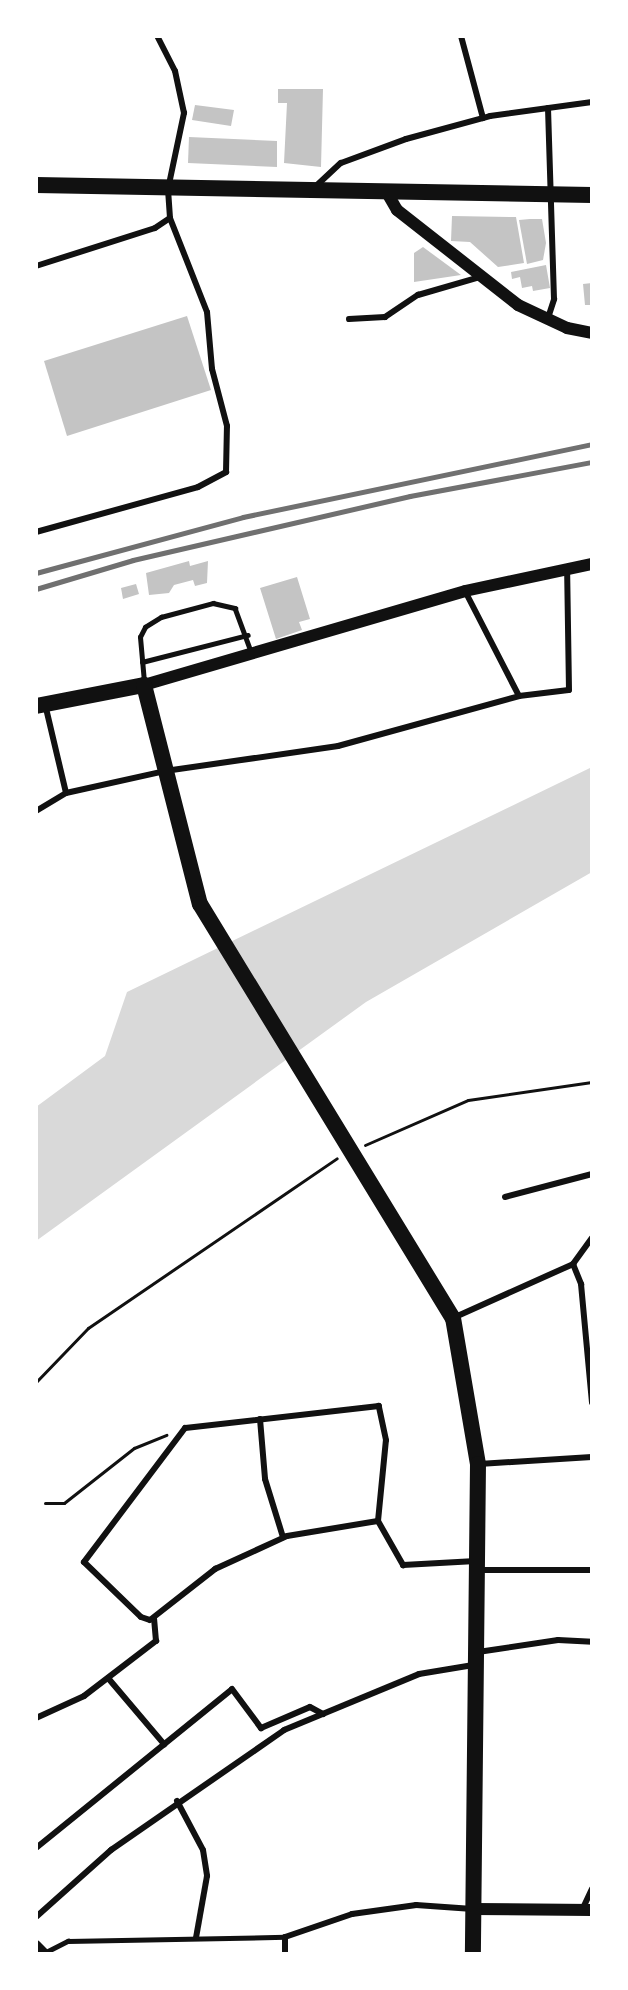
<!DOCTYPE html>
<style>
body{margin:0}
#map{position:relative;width:628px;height:1990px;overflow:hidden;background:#fff;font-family:Cabin,sans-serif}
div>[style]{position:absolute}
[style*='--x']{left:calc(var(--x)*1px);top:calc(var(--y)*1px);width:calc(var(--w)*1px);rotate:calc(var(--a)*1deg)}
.water>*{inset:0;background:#d9d9d9}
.building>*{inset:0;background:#c4c4c4}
.path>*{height:3px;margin:-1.5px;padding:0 1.5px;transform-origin:1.5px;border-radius:1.5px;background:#111}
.service>*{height:4.5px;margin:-2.25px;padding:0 2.25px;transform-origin:2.25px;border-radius:2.25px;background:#111}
.minor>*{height:6px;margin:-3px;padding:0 3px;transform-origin:3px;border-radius:3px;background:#111}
.tertiary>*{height:10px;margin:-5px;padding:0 5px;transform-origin:5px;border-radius:5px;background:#111}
.secondary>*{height:12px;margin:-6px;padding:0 6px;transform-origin:6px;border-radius:6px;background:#111}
.trunk>*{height:16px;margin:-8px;padding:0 8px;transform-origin:8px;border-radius:8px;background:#111}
.rail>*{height:4.5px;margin:-2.25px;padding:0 2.25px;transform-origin:2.25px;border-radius:2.25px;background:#707070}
span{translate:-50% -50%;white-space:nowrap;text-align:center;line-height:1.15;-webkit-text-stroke:4.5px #fff;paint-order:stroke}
.frame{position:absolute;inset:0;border:38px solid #fff;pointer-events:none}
</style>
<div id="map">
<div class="water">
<div style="clip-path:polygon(592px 767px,592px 872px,366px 1002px,36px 1241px,36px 1107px,105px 1056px,127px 992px)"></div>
</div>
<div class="building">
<div style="clip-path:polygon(278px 89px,323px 89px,321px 167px,284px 163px,287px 103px,278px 103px)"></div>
<div style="clip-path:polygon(195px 105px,234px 110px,231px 126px,192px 120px)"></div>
<div style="clip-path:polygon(189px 137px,277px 141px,277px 167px,188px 163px)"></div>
<div style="clip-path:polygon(452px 216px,516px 217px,524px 263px,498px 267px,470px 242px,451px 241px)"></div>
<div style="clip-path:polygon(530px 219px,542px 219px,546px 243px,543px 260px,527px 264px,519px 220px)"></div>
<div style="clip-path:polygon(423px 247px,461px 275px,414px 282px,414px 253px)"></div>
<div style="clip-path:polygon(546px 265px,550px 288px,533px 291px,532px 286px,522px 288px,520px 277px,512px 279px,511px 272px)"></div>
<div style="clip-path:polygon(592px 283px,592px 305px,585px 305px,583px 284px)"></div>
<div style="clip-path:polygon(187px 316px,211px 390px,67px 436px,44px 361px)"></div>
<div style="clip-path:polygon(189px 561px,190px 566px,208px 561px,207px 583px,195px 586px,193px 580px,174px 585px,169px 593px,149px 595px,146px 573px)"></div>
<div style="clip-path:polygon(297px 577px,310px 619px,299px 622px,302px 630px,276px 639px,260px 588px)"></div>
<div style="clip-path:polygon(136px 584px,139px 594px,123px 599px,121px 588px)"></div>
</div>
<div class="path">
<div style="--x:365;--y:1145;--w:112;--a:-23.6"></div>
<div style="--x:468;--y:1100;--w:125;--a:-8.3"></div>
<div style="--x:36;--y:1382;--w:75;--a:-46.1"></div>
<div style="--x:88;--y:1328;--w:301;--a:-34.3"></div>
<div style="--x:45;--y:1503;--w:19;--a:0"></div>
<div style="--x:64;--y:1503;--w:89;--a:-38.2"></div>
<div style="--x:134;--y:1448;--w:35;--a:-22"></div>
</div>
<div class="service">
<div style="--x:142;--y:662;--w:109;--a:-14.3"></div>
<div style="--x:144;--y:682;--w:45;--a:-95.1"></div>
<div style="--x:140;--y:637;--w:11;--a:-63"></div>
<div style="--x:145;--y:627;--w:19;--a:-32"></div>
<div style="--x:161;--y:617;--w:54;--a:-15.1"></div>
<div style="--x:213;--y:603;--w:23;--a:13"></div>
<div style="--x:235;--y:608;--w:49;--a:69.7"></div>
<div style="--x:44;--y:1953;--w:27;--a:-27"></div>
<div style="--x:68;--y:1941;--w:217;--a:-1.1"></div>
</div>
<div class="minor">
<div style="--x:461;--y:36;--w:85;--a:75"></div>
<div style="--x:316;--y:186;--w:34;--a:-43"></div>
<div style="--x:341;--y:163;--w:69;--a:-20.3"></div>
<div style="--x:406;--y:139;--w:87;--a:-15.3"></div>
<div style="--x:490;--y:116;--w:103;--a:-7.8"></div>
<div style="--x:36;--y:266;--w:125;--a:-17.7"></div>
<div style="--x:155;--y:228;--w:18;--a:-34"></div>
<div style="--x:170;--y:218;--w:29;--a:-94"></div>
<div style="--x:168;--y:189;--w:78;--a:-78.1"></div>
<div style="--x:184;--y:113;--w:43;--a:-102.1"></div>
<div style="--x:175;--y:71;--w:39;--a:-117"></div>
<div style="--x:548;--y:318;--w:20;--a:-72"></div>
<div style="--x:554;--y:299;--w:191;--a:-91.8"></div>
<div style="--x:349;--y:319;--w:36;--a:-3"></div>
<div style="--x:385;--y:317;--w:40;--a:-34"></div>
<div style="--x:418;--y:295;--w:65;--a:-16.2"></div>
<div style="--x:36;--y:532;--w:168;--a:-15.5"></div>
<div style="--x:198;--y:487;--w:32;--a:-28"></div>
<div style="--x:226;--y:472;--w:46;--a:-88.8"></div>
<div style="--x:227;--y:426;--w:59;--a:-104.7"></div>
<div style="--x:212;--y:369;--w:57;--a:-95"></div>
<div style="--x:207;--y:312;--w:101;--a:-111.5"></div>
<div style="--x:465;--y:591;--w:118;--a:62.8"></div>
<div style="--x:45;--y:704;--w:91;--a:76.7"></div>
<div style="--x:36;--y:811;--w:35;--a:-31"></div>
<div style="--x:66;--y:793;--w:101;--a:-12.5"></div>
<div style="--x:165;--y:771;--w:175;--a:-8.2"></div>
<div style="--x:338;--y:746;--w:188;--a:-15.4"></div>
<div style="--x:519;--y:696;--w:50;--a:-6.8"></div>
<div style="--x:569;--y:690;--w:121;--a:-90.9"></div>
<div style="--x:505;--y:1197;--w:90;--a:-14.8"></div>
<div style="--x:573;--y:1264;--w:22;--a:68"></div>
<div style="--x:581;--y:1284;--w:119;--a:84.7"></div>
<div style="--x:453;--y:1318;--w:132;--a:-24.2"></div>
<div style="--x:573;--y:1264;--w:32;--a:-54"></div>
<div style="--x:260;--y:1419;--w:60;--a:85.2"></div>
<div style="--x:265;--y:1479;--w:61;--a:72.8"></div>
<div style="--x:479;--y:1464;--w:113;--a:-3.5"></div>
<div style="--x:378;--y:1521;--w:81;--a:-84.4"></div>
<div style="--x:386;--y:1440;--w:35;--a:-102"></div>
<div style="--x:379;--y:1406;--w:195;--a:173.5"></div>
<div style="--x:185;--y:1428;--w:168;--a:127"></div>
<div style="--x:84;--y:1562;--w:79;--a:44"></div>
<div style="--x:141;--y:1617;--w:9;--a:18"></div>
<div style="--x:150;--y:1620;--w:83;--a:-38.1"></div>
<div style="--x:215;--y:1569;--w:79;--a:-24.6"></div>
<div style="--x:287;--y:1536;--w:92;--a:-9.4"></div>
<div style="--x:378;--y:1521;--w:51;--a:60.4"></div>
<div style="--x:403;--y:1565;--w:73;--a:-3.1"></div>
<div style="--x:479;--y:1570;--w:113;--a:0"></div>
<div style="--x:478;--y:1652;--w:81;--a:-8.5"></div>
<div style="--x:558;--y:1640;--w:34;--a:3"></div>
<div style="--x:108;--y:1678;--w:87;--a:49.7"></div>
<div style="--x:36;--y:1718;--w:53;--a:-24.6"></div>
<div style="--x:84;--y:1696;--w:91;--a:-37.4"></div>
<div style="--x:156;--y:1641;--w:22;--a:-95"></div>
<div style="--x:177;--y:1801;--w:55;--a:62"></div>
<div style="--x:203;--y:1850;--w:26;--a:81"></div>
<div style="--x:207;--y:1876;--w:63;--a:100.1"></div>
<div style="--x:36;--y:1848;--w:252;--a:-39"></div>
<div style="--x:232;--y:1689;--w:49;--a:53.4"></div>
<div style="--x:261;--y:1728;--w:53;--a:-23.2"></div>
<div style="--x:310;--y:1707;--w:15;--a:28"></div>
<div style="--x:583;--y:1908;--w:21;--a:-65"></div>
<div style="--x:36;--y:1917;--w:101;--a:-41.8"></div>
<div style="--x:111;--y:1850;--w:211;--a:-34.7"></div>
<div style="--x:284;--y:1730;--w:146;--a:-22.5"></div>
<div style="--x:419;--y:1674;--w:55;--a:-9.5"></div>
<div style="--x:285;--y:1954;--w:17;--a:-90"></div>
<div style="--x:285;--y:1937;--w:71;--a:-18.9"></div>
<div style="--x:352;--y:1914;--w:65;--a:-8"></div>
<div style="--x:416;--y:1905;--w:57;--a:4"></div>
</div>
<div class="tertiary">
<div style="--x:36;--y:1945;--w:13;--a:45"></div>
</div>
<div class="secondary">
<div style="--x:386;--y:191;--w:22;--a:60"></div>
<div style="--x:397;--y:210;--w:154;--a:38.1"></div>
<div style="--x:518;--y:305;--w:54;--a:25.1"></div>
<div style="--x:567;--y:328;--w:25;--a:11"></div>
<div style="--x:144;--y:685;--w:334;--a:-16.3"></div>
<div style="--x:465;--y:591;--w:130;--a:-12"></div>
<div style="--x:473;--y:1909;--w:119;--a:0.5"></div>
</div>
<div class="trunk">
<div style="--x:36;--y:185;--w:556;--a:1.03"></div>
<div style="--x:36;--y:706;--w:110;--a:-11"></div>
<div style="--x:144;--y:685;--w:226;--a:75.7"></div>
<div style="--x:200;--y:904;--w:485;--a:58.6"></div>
<div style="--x:453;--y:1318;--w:148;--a:80.3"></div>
<div style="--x:478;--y:1464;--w:490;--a:90.6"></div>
</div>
<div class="rail">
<div style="--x:36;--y:573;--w:214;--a:-15.1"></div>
<div style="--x:243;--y:517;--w:357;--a:-11.8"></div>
<div style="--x:36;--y:589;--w:101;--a:-16.6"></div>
<div style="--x:133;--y:560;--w:284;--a:-13"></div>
<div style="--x:410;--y:496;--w:185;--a:-10.6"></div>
</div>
<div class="frame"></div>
</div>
